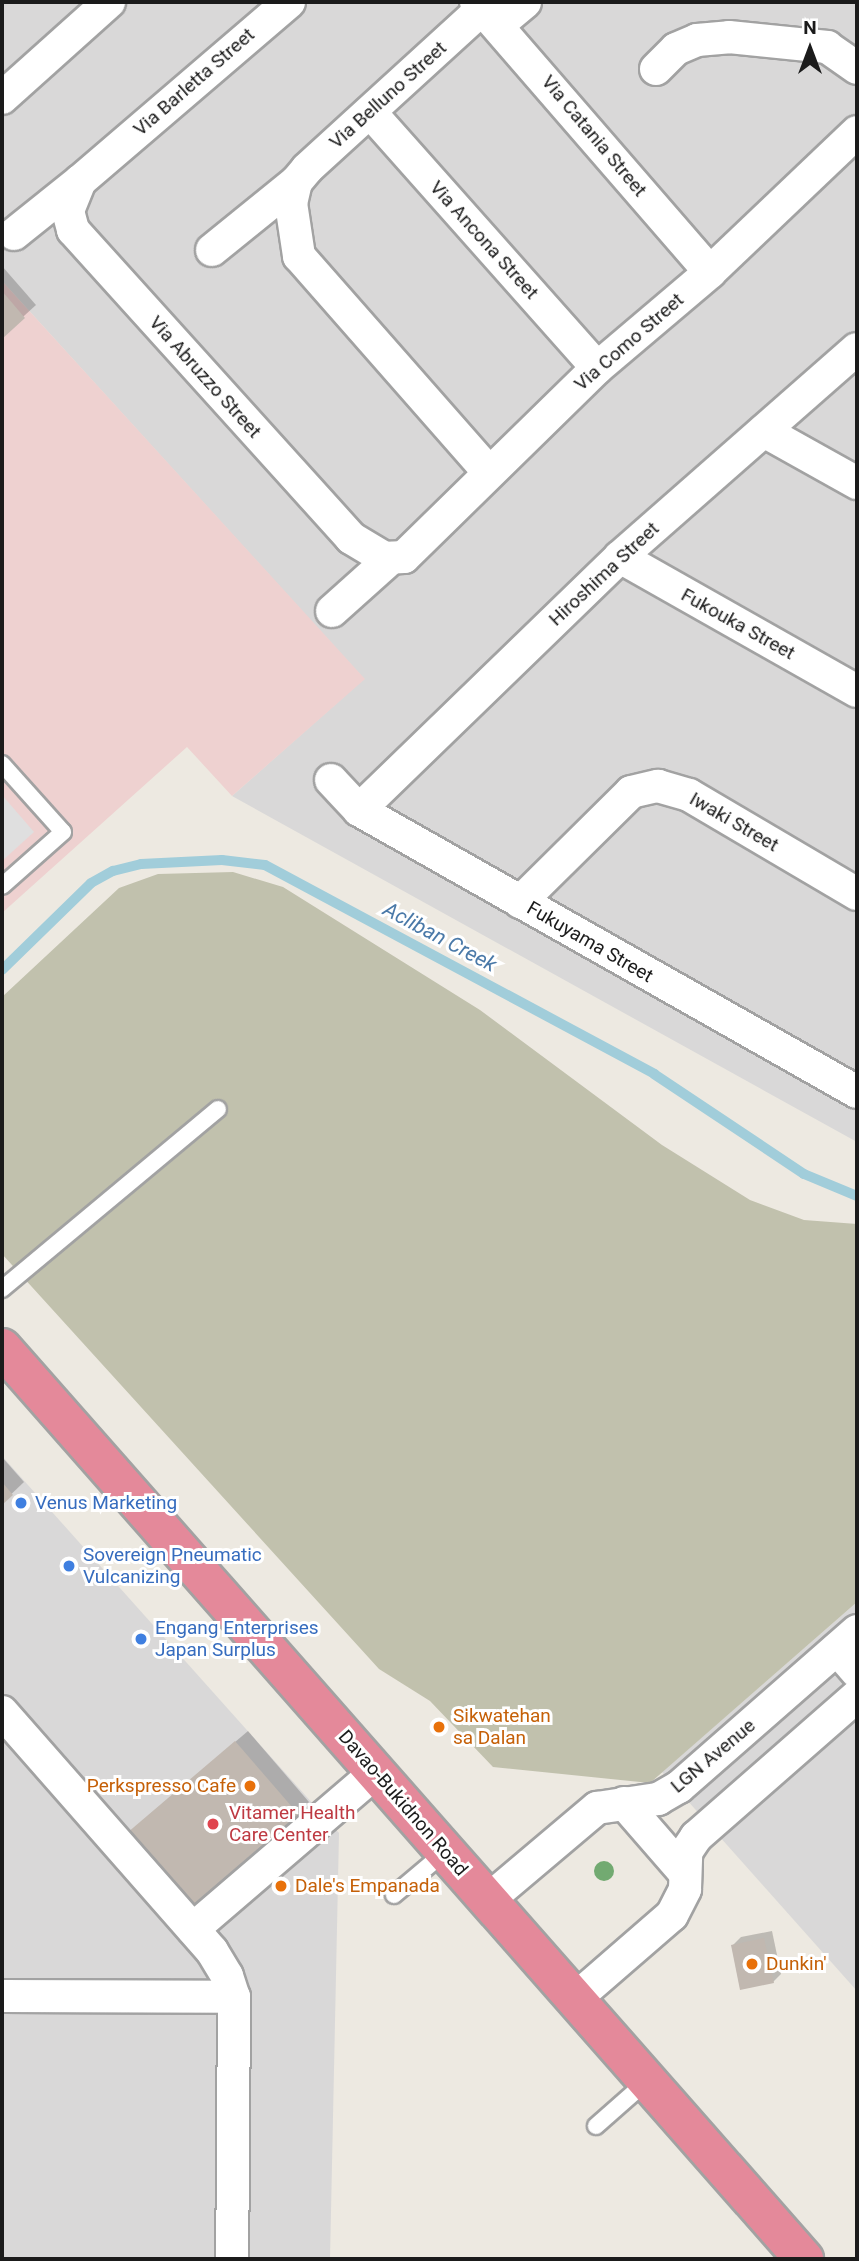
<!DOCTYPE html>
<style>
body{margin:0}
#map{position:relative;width:859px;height:2261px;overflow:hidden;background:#ede9e1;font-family:Roboto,sans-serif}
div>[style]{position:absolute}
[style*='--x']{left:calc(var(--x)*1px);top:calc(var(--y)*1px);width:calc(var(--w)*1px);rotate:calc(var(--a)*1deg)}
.residential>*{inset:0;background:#d9d8d8}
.commercial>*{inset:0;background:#eed1d0}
.construction>*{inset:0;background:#c1c1ad}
.parking>*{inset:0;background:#dfdfdf}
.shadow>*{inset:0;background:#0003}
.stream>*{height:10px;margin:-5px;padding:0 5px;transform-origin:5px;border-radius:5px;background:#a1cdda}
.building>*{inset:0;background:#c1b8b0}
.roads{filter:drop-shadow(2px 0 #a2a2a2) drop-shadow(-2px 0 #a2a2a2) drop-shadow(0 2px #a2a2a2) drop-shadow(0 -2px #a2a2a2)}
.lane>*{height:16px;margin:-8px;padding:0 8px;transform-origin:8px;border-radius:8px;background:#fff}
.street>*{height:32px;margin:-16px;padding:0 16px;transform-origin:16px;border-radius:16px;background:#fff}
.highway>*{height:38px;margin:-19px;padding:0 19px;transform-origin:19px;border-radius:19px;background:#e4899a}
.trees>*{width:20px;height:20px;margin:-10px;border-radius:50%;background:#72aa71}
.dots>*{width:19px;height:19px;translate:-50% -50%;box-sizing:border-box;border:4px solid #fff;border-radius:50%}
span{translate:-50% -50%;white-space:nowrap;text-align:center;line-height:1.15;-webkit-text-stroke:6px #fff;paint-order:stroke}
.street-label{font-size:19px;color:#1b1b1b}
.shop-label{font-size:19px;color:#366cbe}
.left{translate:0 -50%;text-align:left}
.food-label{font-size:19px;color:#c56008}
.right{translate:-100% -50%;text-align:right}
.health-label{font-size:19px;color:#be3a42}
.water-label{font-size:21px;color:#4a79a8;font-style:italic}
.frame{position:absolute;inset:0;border:4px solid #1b1b1b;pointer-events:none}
.north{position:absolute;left:775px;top:14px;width:70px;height:70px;-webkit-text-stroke:5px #fff;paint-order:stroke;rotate:0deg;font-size:19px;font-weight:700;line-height:28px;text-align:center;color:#1b1b1b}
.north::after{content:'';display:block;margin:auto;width:24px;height:32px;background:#1b1b1b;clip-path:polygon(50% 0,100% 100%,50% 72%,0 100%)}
</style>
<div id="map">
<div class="residential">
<div style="clip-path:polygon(2px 2px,857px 2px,857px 1142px,232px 796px,364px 679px,2px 281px)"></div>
<div style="clip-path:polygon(2px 1456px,339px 1833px,330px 2259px,2px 2259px)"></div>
<div style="clip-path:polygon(857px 1602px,857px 1991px,662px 1772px)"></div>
</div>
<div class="commercial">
<div style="clip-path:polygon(2px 281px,365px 679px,232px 796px,187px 747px,2px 913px)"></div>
</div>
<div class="construction">
<div style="clip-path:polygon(233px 872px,283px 887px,480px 1010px,662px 1145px,750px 1200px,804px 1220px,857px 1224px,857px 1602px,650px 1783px,493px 1767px,430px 1701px,379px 1669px,2px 1254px,2px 997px,119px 888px,158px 874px)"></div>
</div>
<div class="parking">
<div style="clip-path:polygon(2px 795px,34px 832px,2px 861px)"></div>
</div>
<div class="shadow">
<div style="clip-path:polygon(2px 266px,36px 305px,2px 336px)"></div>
<div style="clip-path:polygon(2px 1457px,24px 1482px,2px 1503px)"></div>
<div style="clip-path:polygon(248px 1731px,309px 1802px,298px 1814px,141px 1822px)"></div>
<div style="clip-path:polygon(772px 1931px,781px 1974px,773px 1982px,733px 1945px,741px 1937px)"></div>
</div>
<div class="stream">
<div style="--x:2;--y:970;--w:124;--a:-44.3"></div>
<div style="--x:91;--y:883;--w:25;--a:-29"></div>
<div style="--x:113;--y:871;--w:29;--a:-14"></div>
<div style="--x:141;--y:864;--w:81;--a:-2.8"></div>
<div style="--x:222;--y:860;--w:43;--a:6.6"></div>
<div style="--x:265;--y:865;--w:442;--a:28.2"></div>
<div style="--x:654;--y:1074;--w:180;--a:33.7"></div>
<div style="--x:804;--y:1174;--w:57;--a:22.5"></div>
</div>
<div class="building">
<div style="clip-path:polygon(2px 291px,25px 318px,2px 339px)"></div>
<div style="clip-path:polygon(2px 1482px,13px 1495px,2px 1505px)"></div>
<div style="clip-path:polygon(235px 1741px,299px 1815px,191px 1907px,127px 1833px)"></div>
<div style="clip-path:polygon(764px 1938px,774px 1983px,740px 1990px,731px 1945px)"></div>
</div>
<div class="roads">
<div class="lane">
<div style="--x:2;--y:764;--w:91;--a:48.1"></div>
<div style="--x:63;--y:832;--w:81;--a:138.5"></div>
<div style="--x:2;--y:1289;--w:281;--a:-39.8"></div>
<div style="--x:394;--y:1895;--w:67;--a:-40.1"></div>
<div style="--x:596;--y:2126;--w:68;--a:-41.4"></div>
</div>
<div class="street">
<div style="--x:289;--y:2;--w:275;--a:139.4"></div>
<div style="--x:80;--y:181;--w:32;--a:112"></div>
<div style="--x:68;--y:211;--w:20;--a:75"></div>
<div style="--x:73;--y:230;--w:415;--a:47.9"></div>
<div style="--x:351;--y:538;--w:39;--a:31"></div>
<div style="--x:384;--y:558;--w:20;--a:-3"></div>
<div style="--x:404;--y:557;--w:270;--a:-44.4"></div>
<div style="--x:597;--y:368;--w:148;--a:-40.3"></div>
<div style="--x:710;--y:272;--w:203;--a:-43.6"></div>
<div style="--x:476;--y:2;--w:357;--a:49.1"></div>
<div style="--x:482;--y:9;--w:237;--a:137.6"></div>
<div style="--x:307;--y:169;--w:17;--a:130"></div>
<div style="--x:296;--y:182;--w:22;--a:103"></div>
<div style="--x:291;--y:203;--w:54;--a:81.4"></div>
<div style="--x:299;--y:256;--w:286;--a:48.7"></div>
<div style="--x:499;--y:24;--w:34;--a:-40"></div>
<div style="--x:656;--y:69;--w:28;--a:-45"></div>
<div style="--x:676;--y:49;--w:23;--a:-23"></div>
<div style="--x:697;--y:40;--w:32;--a:-5"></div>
<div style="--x:729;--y:37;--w:99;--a:5.8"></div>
<div style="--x:827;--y:47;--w:37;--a:35"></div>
<div style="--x:2;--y:98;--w:144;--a:-41.9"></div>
<div style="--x:370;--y:112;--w:342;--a:48.4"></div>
<div style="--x:14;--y:234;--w:83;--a:-38.7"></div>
<div style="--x:212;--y:250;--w:108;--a:-39"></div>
<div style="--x:764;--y:431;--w:107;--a:29.2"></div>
<div style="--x:620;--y:557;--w:272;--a:29.5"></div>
<div style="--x:332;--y:611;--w:79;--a:-41.9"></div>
<div style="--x:331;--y:780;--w:41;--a:47"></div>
<div style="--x:359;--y:810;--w:572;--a:29.52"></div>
<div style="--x:359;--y:810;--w:363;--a:-44.1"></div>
<div style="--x:620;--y:557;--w:315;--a:-41.3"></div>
<div style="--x:520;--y:902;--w:156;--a:-44.7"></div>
<div style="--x:631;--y:792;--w:28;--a:-13"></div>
<div style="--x:658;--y:786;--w:32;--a:16"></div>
<div style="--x:689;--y:795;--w:195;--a:30.5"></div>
<div style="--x:837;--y:1649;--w:30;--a:49"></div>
<div style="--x:2;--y:1712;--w:318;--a:48.7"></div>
<div style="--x:212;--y:1951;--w:29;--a:59"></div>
<div style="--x:227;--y:1976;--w:22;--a:72"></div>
<div style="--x:234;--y:1997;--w:262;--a:90.4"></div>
<div style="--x:624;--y:1803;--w:91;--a:49"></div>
<div style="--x:488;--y:1900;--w:143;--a:-40.2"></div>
<div style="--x:597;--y:1808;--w:62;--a:-8.4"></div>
<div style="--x:658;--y:1799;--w:24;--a:-30"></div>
<div style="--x:679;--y:1787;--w:237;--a:-41.2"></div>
<div style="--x:193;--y:1929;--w:241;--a:-40.6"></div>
<div style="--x:2;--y:1996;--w:232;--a:0.2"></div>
<div style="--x:575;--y:1999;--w:128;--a:-40.9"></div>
<div style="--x:672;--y:1915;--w:29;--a:-63"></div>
<div style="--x:685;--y:1889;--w:37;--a:-88"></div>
<div style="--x:686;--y:1852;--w:18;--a:-56"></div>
<div style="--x:696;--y:1837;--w:214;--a:-41.2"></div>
</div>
<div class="highway">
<div style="--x:2;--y:1348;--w:1214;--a:48.64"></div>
</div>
</div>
<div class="trees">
<div style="left:604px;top:1871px"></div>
</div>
<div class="dots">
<div style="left:21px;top:1503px;background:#3f7fe0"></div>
<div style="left:69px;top:1566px;background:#3f7fe0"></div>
<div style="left:141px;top:1639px;background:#3f7fe0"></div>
<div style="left:439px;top:1727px;background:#e8710a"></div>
<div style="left:250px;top:1786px;background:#e8710a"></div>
<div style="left:213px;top:1824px;background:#e0444e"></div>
<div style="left:281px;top:1886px;background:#e8710a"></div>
<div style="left:752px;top:1964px;background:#e8710a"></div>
</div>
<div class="street-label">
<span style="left:194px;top:82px;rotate:-41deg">Via Barletta Street</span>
<span style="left:388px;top:95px;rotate:-42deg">Via Belluno Street</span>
<span style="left:594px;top:136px;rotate:50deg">Via Catania Street</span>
<span style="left:484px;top:240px;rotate:48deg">Via Ancona Street</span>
<span style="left:629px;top:342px;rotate:-41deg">Via Como Street</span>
<span style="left:205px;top:377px;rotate:48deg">Via Abruzzo Street</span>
<span style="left:604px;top:574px;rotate:-43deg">Hiroshima Street</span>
<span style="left:738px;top:624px;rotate:29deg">Fukouka Street</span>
<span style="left:734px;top:822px;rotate:30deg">Iwaki Street</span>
<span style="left:590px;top:942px;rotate:30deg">Fukuyama Street</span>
<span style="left:713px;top:1756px;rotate:-40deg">LGN Avenue</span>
<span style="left:403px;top:1803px;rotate:49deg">Davao-Bukidnon Road</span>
</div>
<div class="shop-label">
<span class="left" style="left:35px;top:1503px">Venus Marketing</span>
<span class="left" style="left:83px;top:1566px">Sovereign Pneumatic<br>Vulcanizing</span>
<span class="left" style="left:155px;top:1639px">Engang Enterprises<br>Japan Surplus</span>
</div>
<div class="food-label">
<span class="left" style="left:453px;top:1727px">Sikwatehan<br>sa Dalan</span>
<span class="right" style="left:236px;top:1786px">Perkspresso Cafe</span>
<span class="left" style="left:295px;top:1886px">Dale's Empanada</span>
<span class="left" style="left:766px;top:1964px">Dunkin'</span>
</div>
<div class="health-label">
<span class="left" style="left:229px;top:1824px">Vitamer Health<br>Care Center</span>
</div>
<div class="water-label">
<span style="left:440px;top:937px;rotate:28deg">Acliban Creek</span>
</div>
<div class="frame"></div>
<div class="north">N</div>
</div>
